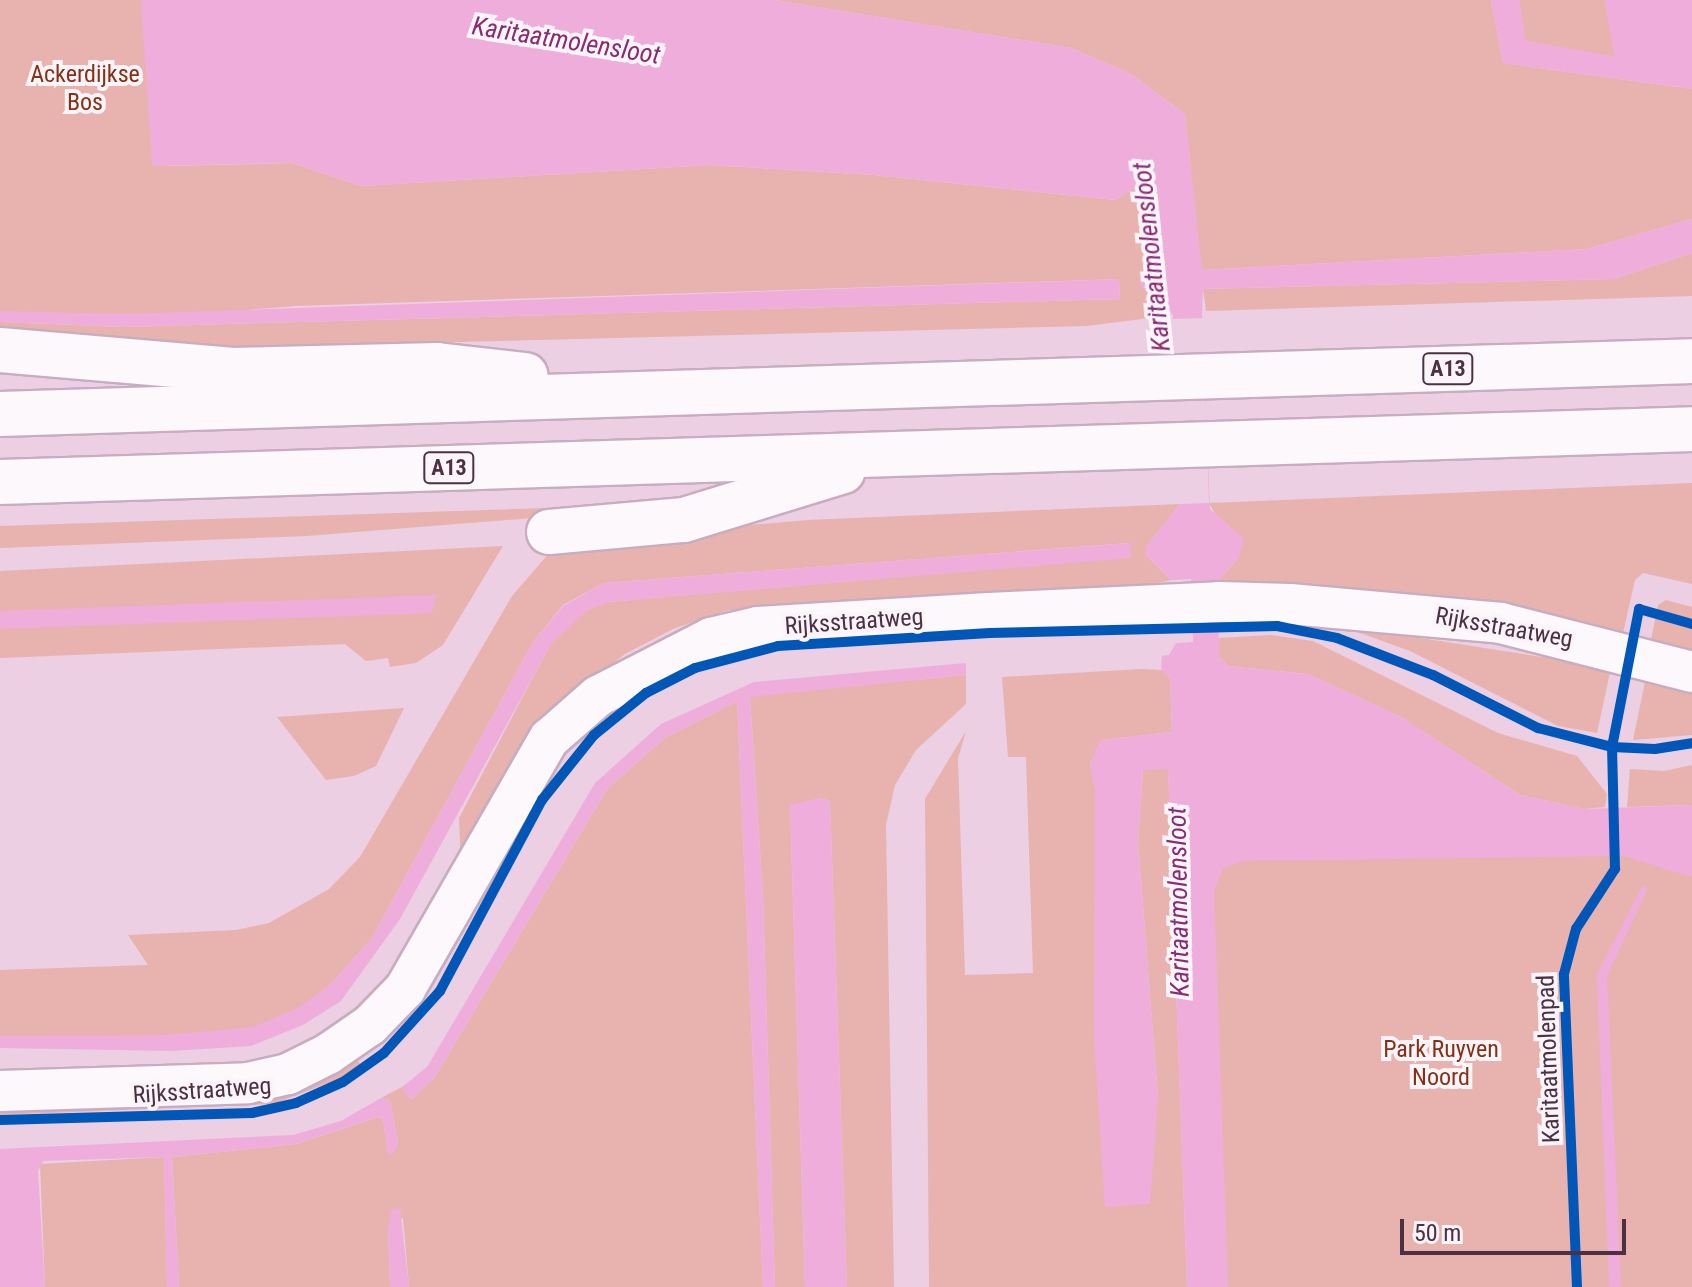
<!DOCTYPE html>
<style>
body{margin:0}
#map{position:relative;width:1692px;height:1287px;overflow:hidden;background:#eccfe3;font-family:"Roboto Condensed",sans-serif}
div>[style]{position:absolute}
[style*='--x']{left:calc(var(--x)*1px);top:calc(var(--y)*1px);width:calc(var(--w)*1px);rotate:calc(var(--a)*1deg)}
.green>*{inset:0;background:#e8b2af}
.water>*{inset:0;background:#efaddc}
.pier>*{inset:0;background:#eccfe3}
.roads{filter:drop-shadow(2px 0 #c7adbf) drop-shadow(-2px 0 #c7adbf) drop-shadow(0 2px #c7adbf) drop-shadow(0 -2px #c7adbf)}
.minor>*{height:40px;margin:-20px;padding:0 20px;transform-origin:20px;border-radius:20px;background:#fcf8fb}
.highway>*{height:44px;margin:-22px;padding:0 22px;transform-origin:22px;border-radius:22px;background:#fcf8fb}
.cycleway>*{height:10px;margin:-5px;padding:0 5px;transform-origin:5px;border-radius:5px;background:#0057b8}
span{translate:-50% -50%;white-space:nowrap;text-align:center;line-height:1.15;-webkit-text-stroke:8px #fbf4f9;paint-order:stroke}
.shield-label span{padding:2px 6px;background:#fbf4f9;border:2px solid;border-radius:6px;-webkit-text-stroke-width:0}
.shield-label{font-size:22px;color:#4c3144;font-weight:700}
.park-label{font-size:24px;color:#843116}
.street-label{font-size:24px;color:#4c3144}
.water-label{font-size:26px;color:#882c74;font-style:italic}
.scale{position:absolute;left:1400px;top:1219px;width:226px;height:36px;box-sizing:border-box;border:4px solid #4c3144;border-top:0;padding-left:10px;font-size:24px;line-height:28px;white-space:nowrap;color:#4c3144;-webkit-text-stroke:6px #fbf4f9;paint-order:stroke}
</style>
<div id="map">
<div class="green">
<div style="clip-path:polygon(0 0,168px 0,168px 166px,293px 163px,361px 186px,709px 165px,874px 175px,1115px 200px,1145px 181px,1154px 182px,1156px 217px,1146px 241px,1167px 312px,1172px 315px,1087px 326px,298px 346px,121px 349px,0 337px,0 322px,125px 327px,1120px 299px,1119px 279px,296px 306px,130px 319px,0 315px)"></div>
<div style="clip-path:polygon(774px 0,1491px 0,1503px 63px,1692px 89px,1692px 219px,1587px 249px,1201px 270px,1185px 114px,1131px 74px,1071px 48px)"></div>
<div style="clip-path:polygon(1519px 0,1605px 0,1615px 57px,1525px 41px)"></div>
<div style="clip-path:polygon(1692px 253px,1692px 296px,1206px 311px,1203px 289px,1614px 279px)"></div>
<div style="clip-path:polygon(1692px 483px,1692px 584px,1643px 573px,1635px 580px,1623px 633px,1481px 606px,1218px 581px,1239px 557px,1209px 503px)"></div>
<div style="clip-path:polygon(1180px 504px,1146px 547px,1146px 555px,1171px 580px,1141px 587px,786px 604px,725px 611px,673px 629px,625px 654px,581px 689px,461px 867px,459px 818px,551px 643px,587px 610px,608px 602px,1131px 557px,1129px 543px,604px 583px,563px 605px,533px 642px,372px 938px,330px 985px,256px 1040px,0 1047px,0 970px,148px 965px,128px 935px,236px 930px,269px 923px,329px 889px,360px 857px,512px 596px,550px 552px,626px 536px,808px 520px)"></div>
<div style="clip-path:polygon(546px 508px,646px 509px,307px 536px,0 548px,0 526px)"></div>
<div style="clip-path:polygon(503px 546px,443px 645px,416px 663px,390px 667px,388px 658px,366px 661px,345px 644px,0 658px,0 571px)"></div>
<div style="clip-path:polygon(1666px 600px,1692px 607px,1692px 650px,1651px 640px,1658px 605px)"></div>
<div style="clip-path:polygon(1338px 625px,1611px 668px,1597px 733px,1558px 726px,1410px 651px)"></div>
<div style="clip-path:polygon(1271px 635px,1313px 641px,1498px 733px,1577px 756px,1607px 794px,1605px 807px,1584px 809px,1520px 795px,1401px 717px,1308px 674px,1228px 666px,1219px 657px,1218px 638px)"></div>
<div style="clip-path:polygon(1142px 669px,1161px 670px,1170px 678px,1172px 732px,1101px 740px,1090px 764px,1158px 1097px,1138px 842px,1143px 770px,1168px 768px,1187px 1287px,929px 1287px,925px 799px,966px 731px,958px 759px,965px 975px,1033px 973px,1026px 757px,1008px 757px,1002px 677px)"></div>
<div style="clip-path:polygon(966px 675px,966px 704px,916px 750px,895px 785px,886px 825px,894px 1287px,847px 1287px,830px 801px,820px 798px,790px 806px,805px 1287px,775px 1287px,763px 897px,750px 696px)"></div>
<div style="clip-path:polygon(1646px 677px,1692px 689px,1692px 735px,1633px 740px)"></div>
<div style="clip-path:polygon(737px 701px,763px 1287px,409px 1287px,403px 1218px,388px 1226px,390px 1287px,179px 1287px,172px 1157px,296px 1144px,378px 1117px,383px 1119px,388px 1154px,398px 1144px,390px 1100px,381px 1098px,402px 1087px,411px 1100px,435px 1077px,607px 789px,665px 738px)"></div>
<div style="clip-path:polygon(404px 708px,376px 766px,354px 776px,326px 780px,277px 717px)"></div>
<div style="clip-path:polygon(1692px 765px,1692px 805px,1627px 807px,1630px 769px,1664px 771px)"></div>
<div style="clip-path:polygon(1204px 835px,1692px 849px,1692px 1287px,1220px 1287px)"></div>
<div style="clip-path:polygon(353px 1054px,361px 1065px,341px 1078px,274px 1104px,0 1115px,0 1105px)"></div>
<div style="clip-path:polygon(164px 1157px,167px 1287px,45px 1287px,40px 1164px)"></div>
</div>
<div class="water">
<div style="clip-path:polygon(141px 0,774px 0,1071px 48px,1131px 74px,1185px 114px,1202px 270px,1587px 249px,1692px 219px,1692px 253px,1614px 279px,1203px 289px,1202px 314px,1210px 509px,1244px 539px,1239px 557px,1218px 581px,1219px 657px,1228px 666px,1308px 674px,1401px 717px,1520px 795px,1584px 809px,1692px 805px,1692px 877px,1624px 856px,1243px 861px,1223px 868px,1214px 891px,1228px 1287px,1187px 1287px,1168px 769px,1143px 770px,1138px 842px,1158px 1097px,1150px 1204px,1105px 1207px,1094px 1038px,1095px 789px,1090px 764px,1100px 740px,1172px 732px,1170px 678px,1161px 670px,1162px 656px,1169px 655px,1176px 643px,1193px 642px,1191px 579px,1171px 580px,1145px 554px,1146px 547px,1180px 504px,1173px 315px,1163px 301px,1139px 285px,1156px 265px,1146px 241px,1147px 225px,1156px 217px,1153px 183px,1144px 181px,1116px 200px,874px 175px,709px 165px,361px 186px,293px 163px,152px 166px)"></div>
<div style="clip-path:polygon(1491px 0,1519px 0,1526px 41px,1614px 56px,1605px 0,1692px 0,1692px 89px,1503px 63px)"></div>
<div style="clip-path:polygon(1119px 279px,1120px 299px,125px 327px,0 322px,0 311px,127px 314px)"></div>
<div style="clip-path:polygon(1130px 543px,1131px 558px,609px 602px,588px 610px,551px 644px,400px 919px,341px 1001px,303px 1025px,251px 1046px,172px 1051px,0 1048px,0 1036px,165px 1035px,253px 1027px,298px 1008px,330px 985px,372px 938px,533px 642px,563px 606px,604px 583px)"></div>
<div style="clip-path:polygon(436px 595px,432px 613px,0 629px,0 611px)"></div>
<div style="clip-path:polygon(966px 663px,966px 675px,750px 697px,763px 897px,775px 1287px,763px 1287px,737px 701px,665px 738px,607px 789px,435px 1077px,411px 1100px,402px 1087px,427px 1067px,595px 783px,661px 724px,754px 682px)"></div>
<div style="clip-path:polygon(820px 798px,830px 801px,847px 1287px,805px 1287px,790px 805px)"></div>
<div style="clip-path:polygon(1643px 885px,1648px 888px,1607px 976px,1621px 1287px,1609px 1287px,1597px 974px)"></div>
<div style="clip-path:polygon(381px 1098px,390px 1100px,398px 1144px,393px 1154px,388px 1155px,383px 1119px,378px 1117px,296px 1144px,172px 1157px,179px 1287px,167px 1287px,164px 1157px,43px 1161px,38px 1171px,45px 1287px,0 1287px,0 1149px,293px 1135px,341px 1121px)"></div>
<div style="clip-path:polygon(400px 1208px,409px 1287px,390px 1287px,388px 1226px,392px 1209px)"></div>
</div>
<div class="pier">
<div style="clip-path:polygon(1203px 318px,1209px 503px,1179px 504px,1172px 319px)"></div>
</div>
<div class="roads">
<div class="minor">
<div style="--x:0;--y:1091;--w:248;--a:-1.8"></div>
<div style="--x:248;--y:1083;--w:41;--a:-12.7"></div>
<div style="--x:288;--y:1074;--w:45;--a:-26.6"></div>
<div style="--x:328;--y:1054;--w:51;--a:-34.6"></div>
<div style="--x:370;--y:1025;--w:50;--a:-45.8"></div>
<div style="--x:405;--y:989;--w:289;--a:-60.1"></div>
<div style="--x:549;--y:739;--w:65;--a:-41.3"></div>
<div style="--x:598;--y:696;--w:127;--a:-27.2"></div>
<div style="--x:711;--y:638;--w:48;--a:-13.2"></div>
<div style="--x:758;--y:627;--w:231;--a:-3.5"></div>
<div style="--x:989;--y:613;--w:230;--a:-2.7"></div>
<div style="--x:1219;--y:602;--w:71;--a:1.6"></div>
<div style="--x:1290;--y:604;--w:212;--a:5.1"></div>
<div style="--x:1501;--y:623;--w:197;--a:14.4"></div>
</div>
<div class="highway">
<div style="--x:0;--y:350;--w:234;--a:4.9"></div>
<div style="--x:233;--y:370;--w:204;--a:-1.4"></div>
<div style="--x:437;--y:365;--w:89;--a:6.5"></div>
<div style="--x:0;--y:414;--w:1693;--a:-1.79"></div>
<div style="--x:0;--y:482;--w:1693;--a:-1.79"></div>
<div style="--x:549;--y:532;--w:136;--a:-5.1"></div>
<div style="--x:684;--y:520;--w:166;--a:-17.1"></div>
</div>
</div>
<div class="cycleway">
<div style="--x:0;--y:1120;--w:252;--a:-1.6"></div>
<div style="--x:252;--y:1113;--w:45;--a:-12.8"></div>
<div style="--x:296;--y:1103;--w:51;--a:-24.1"></div>
<div style="--x:343;--y:1082;--w:50;--a:-35.3"></div>
<div style="--x:384;--y:1053;--w:84;--a:-47.9"></div>
<div style="--x:440;--y:991;--w:217;--a:-61.9"></div>
<div style="--x:542;--y:800;--w:83;--a:-51.3"></div>
<div style="--x:594;--y:735;--w:67;--a:-38.9"></div>
<div style="--x:646;--y:693;--w:55;--a:-27"></div>
<div style="--x:695;--y:668;--w:86;--a:-14.8"></div>
<div style="--x:778;--y:646;--w:212;--a:-3.5"></div>
<div style="--x:990;--y:633;--w:287;--a:-1.4"></div>
<div style="--x:1277;--y:626;--w:61;--a:11.3"></div>
<div style="--x:1337;--y:638;--w:103;--a:21.1"></div>
<div style="--x:1433;--y:675;--w:118;--a:26.8"></div>
<div style="--x:1538;--y:728;--w:76;--a:14.4"></div>
<div style="--x:1612;--y:747;--w:43;--a:2.7"></div>
<div style="--x:1655;--y:749;--w:37;--a:-9"></div>
<div style="--x:1577;--y:1287;--w:313;--a:-92.4"></div>
<div style="--x:1564;--y:974;--w:47;--a:-75.1"></div>
<div style="--x:1576;--y:929;--w:72;--a:-57"></div>
<div style="--x:1615;--y:869;--w:122;--a:-91.4"></div>
<div style="--x:1612;--y:747;--w:141;--a:-78.9"></div>
<div style="--x:1639;--y:609;--w:55;--a:15.8"></div>
</div>
<div class="shield-label">
<span style="left:1448px;top:369px">A13</span>
<span style="left:449px;top:468px">A13</span>
</div>
<div class="park-label">
<span style="left:85px;top:89px">Ackerdijkse<br>Bos</span>
<span style="left:1441px;top:1064px">Park Ruyven<br>Noord</span>
</div>
<div class="street-label">
<span style="left:854px;top:622px;rotate:-4deg">Rijksstraatweg</span>
<span style="left:1504px;top:628px;rotate:10deg">Rijksstraatweg</span>
<span style="left:1549px;top:1059px;rotate:-92deg">Karitaatmolenpad</span>
<span style="left:202px;top:1091px;rotate:-4deg">Rijksstraatweg</span>
</div>
<div class="water-label">
<span style="left:566px;top:41px;rotate:9deg">Karitaatmolensloot</span>
<span style="left:1152px;top:257px;rotate:-96deg">Karitaatmolensloot</span>
<span style="left:1179px;top:902px;rotate:-91deg">Karitaatmolensloot</span>
</div>
<div class="scale">50 m</div>
</div>
